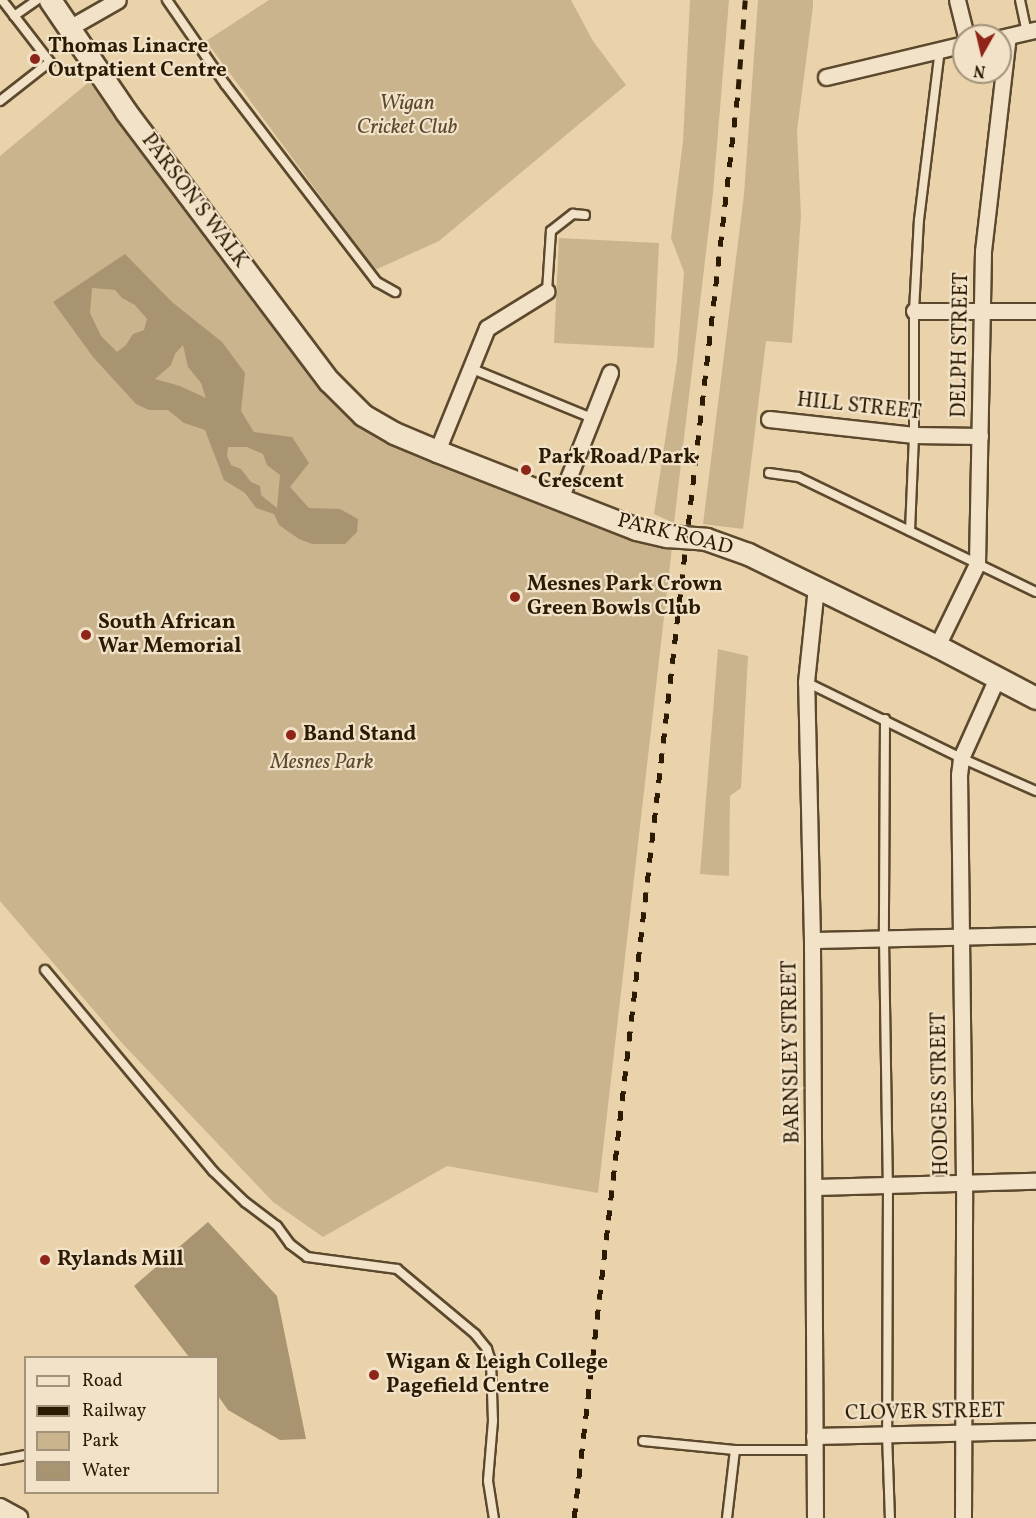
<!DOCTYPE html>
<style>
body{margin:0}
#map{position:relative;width:1036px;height:1518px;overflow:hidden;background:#ead3ab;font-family:Vollkorn,serif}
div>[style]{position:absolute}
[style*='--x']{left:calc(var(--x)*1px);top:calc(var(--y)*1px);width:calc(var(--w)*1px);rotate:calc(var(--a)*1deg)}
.green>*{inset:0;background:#cab48e}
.water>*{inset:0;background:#a99472}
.roads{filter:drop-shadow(2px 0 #5c492d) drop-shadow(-2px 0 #5c492d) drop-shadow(0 2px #5c492d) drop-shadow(0 -2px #5c492d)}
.service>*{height:8px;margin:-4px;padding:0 4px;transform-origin:4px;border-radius:4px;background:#f1e2c8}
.minor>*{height:15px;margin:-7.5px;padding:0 7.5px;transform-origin:7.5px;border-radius:7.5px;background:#f1e2c8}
.tertiary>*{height:18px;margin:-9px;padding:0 9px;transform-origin:9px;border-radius:9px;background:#f1e2c8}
.secondary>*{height:21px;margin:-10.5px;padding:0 10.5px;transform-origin:10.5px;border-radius:10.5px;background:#f1e2c8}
.rail>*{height:4.5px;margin-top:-2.25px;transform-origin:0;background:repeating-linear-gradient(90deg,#2c1b03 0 10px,transparent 0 20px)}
.dots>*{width:16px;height:16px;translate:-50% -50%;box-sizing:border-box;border:3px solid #f1e2c8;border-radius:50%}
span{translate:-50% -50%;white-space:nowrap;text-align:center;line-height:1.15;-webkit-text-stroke:4.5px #f1e2c8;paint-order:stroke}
.poi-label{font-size:21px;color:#2c1b03;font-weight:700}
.left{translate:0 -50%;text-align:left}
.park-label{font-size:21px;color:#5b492d;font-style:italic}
.street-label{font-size:21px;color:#2c1b03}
.legend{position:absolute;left:24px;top:1356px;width:195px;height:138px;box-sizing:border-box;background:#f1e2c8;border:2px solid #a29279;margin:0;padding:8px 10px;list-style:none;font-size:18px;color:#2c1b03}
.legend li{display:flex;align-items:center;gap:12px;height:30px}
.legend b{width:30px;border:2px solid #a29279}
.north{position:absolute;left:952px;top:24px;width:60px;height:60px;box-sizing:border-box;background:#f1e2c8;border:2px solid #a29279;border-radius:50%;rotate:188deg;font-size:16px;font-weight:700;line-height:24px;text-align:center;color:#2c1b03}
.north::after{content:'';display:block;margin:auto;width:21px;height:27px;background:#8f2418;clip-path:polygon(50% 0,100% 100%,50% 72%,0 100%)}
</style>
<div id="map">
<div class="green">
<div style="clip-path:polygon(269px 0,571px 0,593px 41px,626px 85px,439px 241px,375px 270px,206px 41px)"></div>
<div style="clip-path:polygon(690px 0,729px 0,713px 193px,674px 523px,654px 514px,677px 361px,684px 272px,671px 238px,683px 141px)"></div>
<div style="clip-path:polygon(758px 0,813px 0,813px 7px,797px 131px,801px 216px,792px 343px,766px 341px,743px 529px,703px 524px,744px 194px)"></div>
<div style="clip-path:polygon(89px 82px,316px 382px,349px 416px,448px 466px,548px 506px,672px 547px,598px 1193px,447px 1166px,323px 1237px,273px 1202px,121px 1042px,0 901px,0 156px)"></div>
<div style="clip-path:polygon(559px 238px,659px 243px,654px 348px,554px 343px)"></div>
<div style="clip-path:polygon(718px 649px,748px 656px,741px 788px,730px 796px,729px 876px,700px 874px)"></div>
</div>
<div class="water">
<div style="clip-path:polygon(evenodd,125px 254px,172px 302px,222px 342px,245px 373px,241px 411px,254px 432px,292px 437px,309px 463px,290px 487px,309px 508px,340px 509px,358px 519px,357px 532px,345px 544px,312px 544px,299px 539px,279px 525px,274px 514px,256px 508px,245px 493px,224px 480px,205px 430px,184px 423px,168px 410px,149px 410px,136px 404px,93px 357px,53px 302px,125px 254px,92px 288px,115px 290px,122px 298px,135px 305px,147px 319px,144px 330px,133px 334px,126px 345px,117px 352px,101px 336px,90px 313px,92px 288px,125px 254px,183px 345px,188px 367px,201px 383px,206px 398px,180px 386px,155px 379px,171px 365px,175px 354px,183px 345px,125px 254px,228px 447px,247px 447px,263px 454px,267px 465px,280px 475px,277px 508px,261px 495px,260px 486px,251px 482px,241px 469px,231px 465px,227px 456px,228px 447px)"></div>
<div style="clip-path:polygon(208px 1222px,277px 1296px,306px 1439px,280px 1440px,228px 1410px,218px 1396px,218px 1358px,189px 1357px,134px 1286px)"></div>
</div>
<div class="roads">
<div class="service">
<div style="--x:167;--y:0;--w:102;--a:55.4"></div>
<div style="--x:225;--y:84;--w:250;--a:52.5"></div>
<div style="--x:377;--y:282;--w:21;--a:29"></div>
<div style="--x:1020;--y:0;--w:33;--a:78"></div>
<div style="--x:14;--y:16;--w:28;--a:-35"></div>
<div style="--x:0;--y:101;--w:63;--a:-38"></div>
<div style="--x:50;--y:62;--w:78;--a:-127.7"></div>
<div style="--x:547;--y:291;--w:60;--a:-86.2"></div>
<div style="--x:551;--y:231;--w:28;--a:-38"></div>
<div style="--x:573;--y:214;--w:12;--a:5"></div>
<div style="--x:470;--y:368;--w:132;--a:22.3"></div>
<div style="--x:769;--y:473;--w:29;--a:8"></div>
<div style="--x:798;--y:477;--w:264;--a:25.8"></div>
<div style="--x:910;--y:531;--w:96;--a:-87.6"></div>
<div style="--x:914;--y:435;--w:124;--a:-90"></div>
<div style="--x:914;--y:311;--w:91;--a:-86.9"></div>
<div style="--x:919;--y:220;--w:172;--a:-83"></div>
<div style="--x:806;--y:682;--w:173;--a:26.1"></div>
<div style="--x:961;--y:758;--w:82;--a:23.7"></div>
<div style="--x:885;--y:719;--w:220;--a:90.3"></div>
<div style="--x:884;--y:939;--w:244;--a:89.1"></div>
<div style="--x:888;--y:1183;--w:251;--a:90.2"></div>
<div style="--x:887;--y:1434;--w:84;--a:88"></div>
<div style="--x:45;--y:970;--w:262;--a:50.1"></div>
<div style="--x:213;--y:1171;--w:45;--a:44.1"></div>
<div style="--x:245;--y:1202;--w:40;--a:37"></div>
<div style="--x:277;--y:1226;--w:22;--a:54"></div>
<div style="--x:290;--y:1244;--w:21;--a:37"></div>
<div style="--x:307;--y:1257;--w:91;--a:7.6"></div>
<div style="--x:397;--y:1269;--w:102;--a:39.8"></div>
<div style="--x:475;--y:1334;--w:19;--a:51"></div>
<div style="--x:487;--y:1349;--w:13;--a:72"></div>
<div style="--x:491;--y:1361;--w:60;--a:88.1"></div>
<div style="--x:493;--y:1421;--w:60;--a:94.8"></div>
<div style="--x:488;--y:1481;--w:37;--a:81"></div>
<div style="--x:643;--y:1441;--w:92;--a:5.6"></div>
<div style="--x:735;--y:1450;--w:80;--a:0"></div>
<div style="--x:0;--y:1460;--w:26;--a:-11"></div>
<div style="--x:727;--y:1518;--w:68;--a:-83.3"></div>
</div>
<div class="minor">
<div style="--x:957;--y:0;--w:37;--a:76"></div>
<div style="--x:69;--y:28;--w:56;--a:-29.7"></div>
<div style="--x:1000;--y:38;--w:37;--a:-13"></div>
<div style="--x:826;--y:77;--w:142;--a:-13.4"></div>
<div style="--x:914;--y:311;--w:122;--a:0"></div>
<div style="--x:769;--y:419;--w:146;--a:6.3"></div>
<div style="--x:914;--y:435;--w:66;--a:0.9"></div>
<div style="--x:437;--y:451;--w:133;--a:-67.9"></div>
<div style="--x:487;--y:328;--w:70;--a:-31.7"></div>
<div style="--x:560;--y:499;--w:136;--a:-68.4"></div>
<div style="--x:937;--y:646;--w:91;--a:-64"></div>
<div style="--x:977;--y:564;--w:313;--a:-88.9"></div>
<div style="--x:983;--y:251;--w:216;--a:-83.4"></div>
<div style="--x:812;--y:940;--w:224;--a:-1.3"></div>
<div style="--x:815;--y:1187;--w:221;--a:-1.6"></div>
<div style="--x:814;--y:1436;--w:222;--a:-1.3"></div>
<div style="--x:815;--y:1518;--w:578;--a:-90.3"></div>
<div style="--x:812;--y:940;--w:258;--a:-91.3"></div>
<div style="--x:806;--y:682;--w:96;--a:-84"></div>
<div style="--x:963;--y:1518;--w:336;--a:-89.8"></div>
<div style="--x:964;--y:1182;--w:407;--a:-90.7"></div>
<div style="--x:959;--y:775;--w:17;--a:-83"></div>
<div style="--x:961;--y:758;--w:88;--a:-65.8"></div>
</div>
<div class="tertiary">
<div style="--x:0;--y:1508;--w:21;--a:29"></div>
</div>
<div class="secondary">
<div style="--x:50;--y:0;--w:135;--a:55.8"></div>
<div style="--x:126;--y:112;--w:337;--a:53"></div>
<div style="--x:329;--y:381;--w:48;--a:45"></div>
<div style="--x:363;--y:415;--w:36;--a:30"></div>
<div style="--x:394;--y:433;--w:47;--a:22.7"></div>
<div style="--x:437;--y:451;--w:214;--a:21.4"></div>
<div style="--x:636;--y:529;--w:32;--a:13"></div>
<div style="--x:667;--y:536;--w:39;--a:4"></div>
<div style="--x:706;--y:539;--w:45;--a:19.7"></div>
<div style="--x:748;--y:554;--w:210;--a:26"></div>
<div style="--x:937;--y:646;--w:112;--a:27.7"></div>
</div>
</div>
<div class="rail">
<div style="--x:574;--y:1518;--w:1438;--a:-83.45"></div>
<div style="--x:738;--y:89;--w:89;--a:-85.5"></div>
</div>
<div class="dots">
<div style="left:35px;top:59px;background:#8f2418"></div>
<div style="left:526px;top:470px;background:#8f2418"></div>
<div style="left:515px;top:597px;background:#8f2418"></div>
<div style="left:86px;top:635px;background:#8f2418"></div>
<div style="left:291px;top:735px;background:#8f2418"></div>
<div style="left:45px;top:1260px;background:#8f2418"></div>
<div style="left:374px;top:1375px;background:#8f2418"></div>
</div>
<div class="poi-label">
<span class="left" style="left:48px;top:59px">Thomas Linacre<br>Outpatient Centre</span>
<span class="left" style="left:538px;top:470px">Park Road/Park<br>Crescent</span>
<span class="left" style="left:527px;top:597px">Mesnes Park Crown<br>Green Bowls Club</span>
<span class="left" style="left:98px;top:635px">South African<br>War Memorial</span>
<span class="left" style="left:303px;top:735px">Band Stand</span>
<span class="left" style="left:57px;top:1260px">Rylands Mill</span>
<span class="left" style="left:386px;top:1375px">Wigan &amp; Leigh College<br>Pagefield Centre</span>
</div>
<div class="park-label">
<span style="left:407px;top:116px">Wigan<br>Cricket Club</span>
<span style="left:322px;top:763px">Mesnes Park</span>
</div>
<div class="street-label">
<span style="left:194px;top:201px;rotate:53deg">PARSON'S WALK</span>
<span style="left:961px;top:345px;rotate:-89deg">DELPH STREET</span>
<span style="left:859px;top:407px;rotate:6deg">HILL STREET</span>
<span style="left:675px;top:535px;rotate:14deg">PARK ROAD</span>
<span style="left:792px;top:1052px;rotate:-91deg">BARNSLEY STREET</span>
<span style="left:941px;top:1094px;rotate:-91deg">HODGES STREET</span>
<span style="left:925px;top:1413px;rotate:-1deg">CLOVER STREET</span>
</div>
<ul class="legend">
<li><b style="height:8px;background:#f1e2c8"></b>Road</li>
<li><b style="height:8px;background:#2c1b03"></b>Railway</li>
<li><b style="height:16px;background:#cab48e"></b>Park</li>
<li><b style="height:16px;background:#a99472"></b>Water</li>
</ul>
<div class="north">N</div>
</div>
